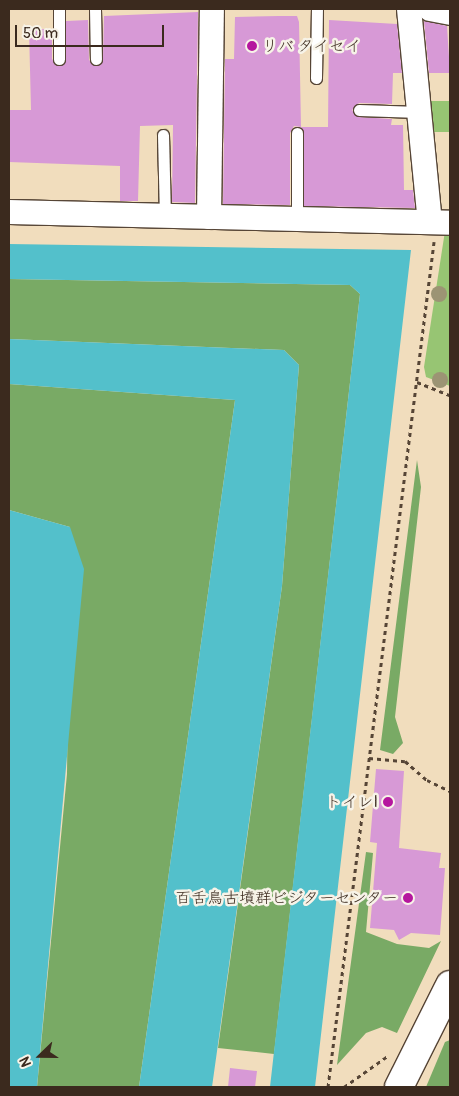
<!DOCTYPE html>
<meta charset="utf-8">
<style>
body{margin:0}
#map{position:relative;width:459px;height:1096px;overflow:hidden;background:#f1ddbd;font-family:Pangolin,"Klee One",sans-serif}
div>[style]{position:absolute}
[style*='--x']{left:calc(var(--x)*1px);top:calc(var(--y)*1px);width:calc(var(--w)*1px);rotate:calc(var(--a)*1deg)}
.green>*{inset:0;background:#97c573}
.forest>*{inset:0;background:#79aa65}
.water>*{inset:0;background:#53c0cb}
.building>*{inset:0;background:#d799d6}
.path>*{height:3px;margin-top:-1.5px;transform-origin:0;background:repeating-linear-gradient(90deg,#564536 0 4px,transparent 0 8px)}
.roads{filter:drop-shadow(1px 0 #564536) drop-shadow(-1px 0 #564536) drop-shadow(0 1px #564536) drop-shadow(0 -1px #564536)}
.lane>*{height:11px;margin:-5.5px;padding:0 5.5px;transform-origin:5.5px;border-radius:5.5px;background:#fff}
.street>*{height:24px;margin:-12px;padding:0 12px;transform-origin:12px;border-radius:12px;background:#fff}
.secondary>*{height:28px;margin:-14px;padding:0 14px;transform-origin:14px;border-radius:14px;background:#fff}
.trees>*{width:16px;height:16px;margin:-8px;border-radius:50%;background:#9c9474}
.dots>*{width:14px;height:14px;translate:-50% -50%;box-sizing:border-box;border:2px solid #f7f3e8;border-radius:50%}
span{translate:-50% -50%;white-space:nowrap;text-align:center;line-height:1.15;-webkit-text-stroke:5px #f7f3e8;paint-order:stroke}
.poi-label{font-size:16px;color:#3b2a1e}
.left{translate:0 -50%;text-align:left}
.right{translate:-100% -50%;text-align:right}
.frame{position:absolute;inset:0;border:10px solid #3b2a1e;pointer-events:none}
.north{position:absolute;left:15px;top:1031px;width:50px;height:50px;-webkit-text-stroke:4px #f7f3e8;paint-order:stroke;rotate:248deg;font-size:14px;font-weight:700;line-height:20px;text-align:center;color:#3b2a1e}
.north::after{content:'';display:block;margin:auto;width:18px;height:22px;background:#3b2a1e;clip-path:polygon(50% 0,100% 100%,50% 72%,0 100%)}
.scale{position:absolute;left:15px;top:25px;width:149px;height:22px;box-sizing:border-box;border:2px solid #3b2a1e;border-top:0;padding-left:6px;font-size:15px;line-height:18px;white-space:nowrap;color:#3b2a1e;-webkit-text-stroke:4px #f7f3e8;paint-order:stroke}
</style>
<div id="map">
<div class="green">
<div style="clip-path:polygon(423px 101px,450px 101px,450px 132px,427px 132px)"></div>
<div style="clip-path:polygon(445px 231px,450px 231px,450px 386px,426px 377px,424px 367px)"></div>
</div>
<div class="forest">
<div style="clip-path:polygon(9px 279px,350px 285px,360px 294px,274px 1054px,218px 1048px,282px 586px,299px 365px,284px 350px,9px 339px)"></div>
<div style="clip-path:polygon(9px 384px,235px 400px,139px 1087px,37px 1087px,67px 774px,70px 527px,9px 510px)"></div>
<div style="clip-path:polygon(417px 460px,421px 487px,395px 717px,403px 743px,393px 754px,380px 750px)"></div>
<div style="clip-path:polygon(366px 852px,373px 853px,366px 932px,397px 944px,429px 948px,441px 941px,397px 1033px,382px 1027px,366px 1033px,337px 1065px)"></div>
<div style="clip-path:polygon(450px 1040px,450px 1087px,426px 1087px,445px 1042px)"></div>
</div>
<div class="water">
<div style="clip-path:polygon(9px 244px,411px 250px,315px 1087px,270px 1087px,360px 294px,350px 285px,9px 279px)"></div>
<div style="clip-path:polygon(9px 339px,284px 350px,299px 365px,282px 586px,212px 1087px,139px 1087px,235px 400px,9px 384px)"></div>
<div style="clip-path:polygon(9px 510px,70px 527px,84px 569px,37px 1087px,9px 1087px)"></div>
</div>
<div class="building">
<div style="clip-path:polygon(198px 12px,195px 203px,172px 202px,173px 125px,140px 126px,138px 201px,120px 201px,120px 166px,9px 162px,9px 110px,31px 110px,29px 29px,52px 29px,52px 59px,59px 66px,66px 59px,66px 21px,88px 20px,89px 60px,97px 66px,103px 59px,104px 16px)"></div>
<div style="clip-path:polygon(279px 16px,297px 16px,299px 22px,301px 127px,294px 126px,290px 133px,290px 205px,223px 204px,225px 59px,234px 59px,235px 17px)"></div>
<div style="clip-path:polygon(329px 20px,397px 24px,402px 73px,393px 73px,392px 104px,359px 103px,352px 110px,358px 117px,392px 119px,391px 125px,403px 125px,404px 190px,413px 190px,415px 208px,304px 206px,301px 127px,328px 127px)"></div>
<div style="clip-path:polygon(424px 21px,447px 26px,450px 73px,429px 73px)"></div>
<div style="clip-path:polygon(376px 769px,404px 771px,399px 848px,441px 853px,439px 868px,445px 868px,440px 935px,411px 933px,399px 940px,394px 930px,370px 928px,377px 843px,370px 842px)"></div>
<div style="clip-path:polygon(230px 1068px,257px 1071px,255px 1087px,228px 1087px)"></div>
</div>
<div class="path">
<div style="--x:417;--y:382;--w:35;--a:22"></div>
<div style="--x:369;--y:758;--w:36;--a:5"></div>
<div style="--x:405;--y:761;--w:29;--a:41"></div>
<div style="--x:427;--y:780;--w:25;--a:26"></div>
<div style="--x:328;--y:1087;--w:852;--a:-82.85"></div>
<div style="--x:344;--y:1087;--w:55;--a:-35.4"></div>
</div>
<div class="roads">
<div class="lane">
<div style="--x:59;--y:9;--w:50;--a:90"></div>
<div style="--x:95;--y:9;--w:50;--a:88.9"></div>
<div style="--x:316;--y:78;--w:69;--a:-89.2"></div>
<div style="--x:359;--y:110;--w:60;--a:1.9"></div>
<div style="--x:297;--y:133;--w:86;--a:90"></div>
<div style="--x:163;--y:135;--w:81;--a:88.6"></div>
</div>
<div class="street">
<div style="--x:409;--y:9;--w:214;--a:84.4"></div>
<div style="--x:430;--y:9;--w:20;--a:11"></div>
<div style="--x:9;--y:212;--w:441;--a:1.4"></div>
<div style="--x:209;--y:217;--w:208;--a:-89.2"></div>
</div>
<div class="secondary">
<div style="--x:399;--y:1087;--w:114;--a:-63.4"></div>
</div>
</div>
<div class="trees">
<div style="left:439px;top:294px"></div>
<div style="left:440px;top:380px"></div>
</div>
<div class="dots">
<div style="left:252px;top:46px;background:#b5179e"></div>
<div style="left:388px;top:802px;background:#b5179e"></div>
<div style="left:408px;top:898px;background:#b5179e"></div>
</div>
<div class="poi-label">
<span class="left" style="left:262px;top:46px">リバ タイセイ</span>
<span class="right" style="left:378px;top:802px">トイレI</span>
<span class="right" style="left:398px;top:898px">百舌鳥古墳群ビジターセンター</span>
</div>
<div class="frame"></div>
<div class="north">N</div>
<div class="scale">50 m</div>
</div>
